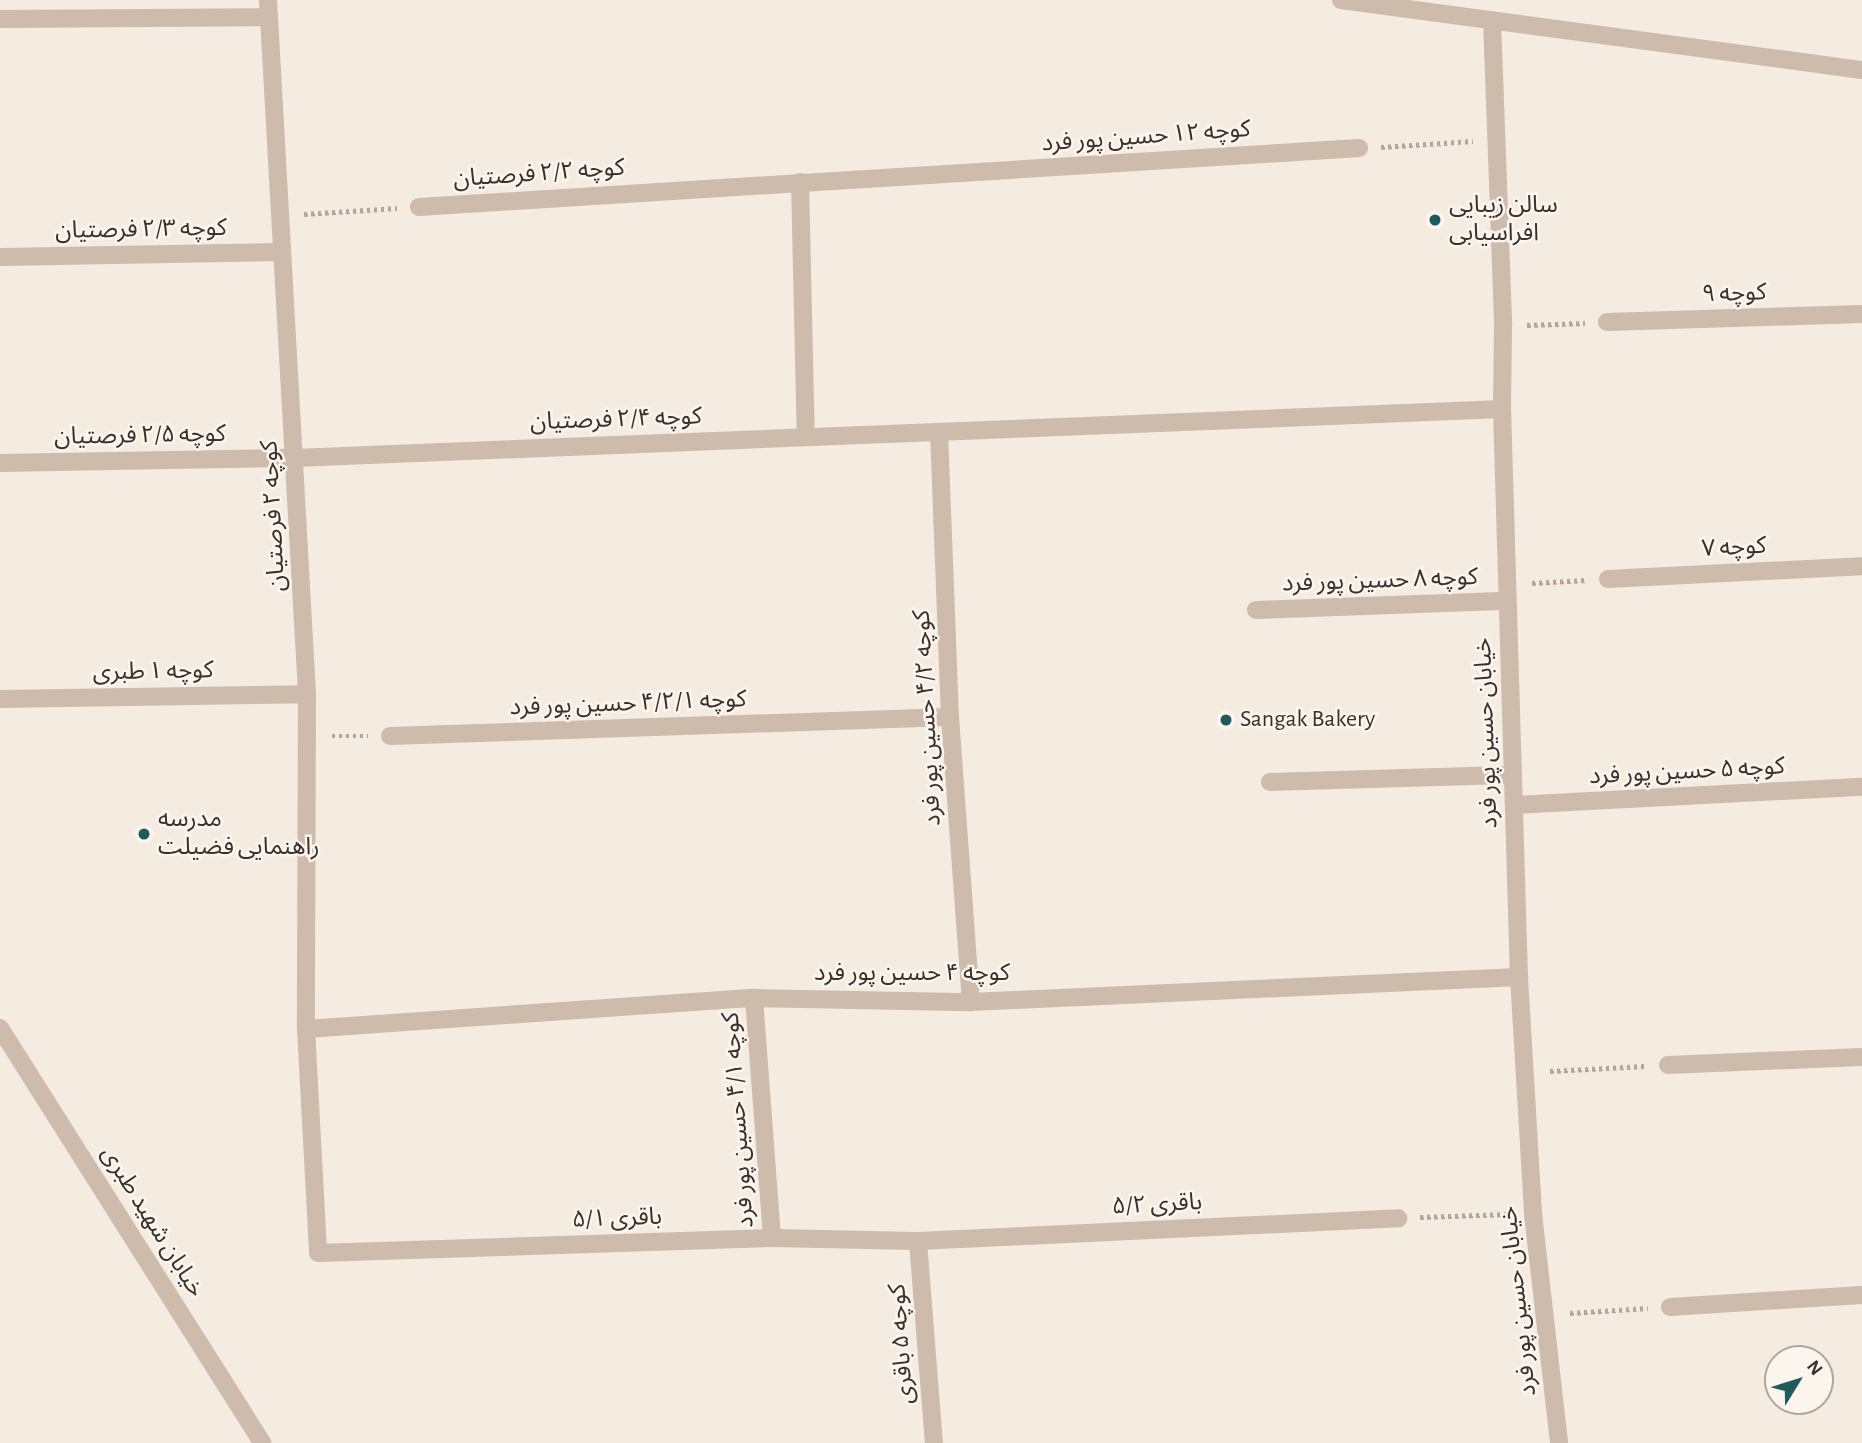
<!DOCTYPE html>
<meta charset="utf-8">
<style>
body{margin:0}
#map{position:relative;width:1862px;height:1443px;overflow:hidden;background:#f4ebe1;font-family:"Alegreya Sans","Noto Sans Arabic",sans-serif}
div>[style]{position:absolute}
[style*='--x']{left:calc(var(--x)*1px);top:calc(var(--y)*1px);width:calc(var(--w)*1px);rotate:calc(var(--a)*1deg)}
.path>*{height:4.5px;margin-top:-2.25px;transform-origin:0;background:repeating-linear-gradient(90deg,#b9a596 0 3.5px,transparent 0 7px)}
.minor>*{height:18px;margin:-9px;padding:0 9px;transform-origin:9px;border-radius:9px;background:#cdbbac}
.dots>*{width:19px;height:19px;translate:-50% -50%;box-sizing:border-box;border:4px solid #fbf5ee;border-radius:50%}
span{translate:-50% -50%;white-space:nowrap;text-align:center;line-height:1.15;-webkit-text-stroke:5px #fbf5ee;paint-order:stroke}
.street-label{font-size:24px;color:#3b302b}
.poi-label{font-size:24px;color:#3b302b}
.left{translate:0 -50%;text-align:left}
.north{position:absolute;left:1764px;top:1345px;width:70px;height:70px;box-sizing:border-box;background:#fbf5ee;border:2px solid #aea6a0;border-radius:50%;rotate:52deg;font-size:19px;font-weight:700;line-height:28px;text-align:center;color:#3b302b}
.north::after{content:'';display:block;margin:auto;width:24px;height:32px;background:#1f5a5e;clip-path:polygon(50% 0,100% 100%,50% 72%,0 100%)}
</style>
<div id="map">
<div class="path">
<div style="--x:1381;--y:147;--w:92;--a:-3.7"></div>
<div style="--x:304;--y:214;--w:93;--a:-3.7"></div>
<div style="--x:1527;--y:325;--w:58;--a:-2"></div>
<div style="--x:1532;--y:583;--w:54;--a:-3.2"></div>
<div style="--x:332;--y:736;--w:36;--a:0"></div>
<div style="--x:1550;--y:1071;--w:96;--a:-3"></div>
<div style="--x:1420;--y:1217;--w:89;--a:-1.9"></div>
<div style="--x:1570;--y:1313;--w:78;--a:-3.7"></div>
</div>
<div class="minor">
<div style="--x:268;--y:0;--w:695;--a:86.78"></div>
<div style="--x:307;--y:694;--w:335;--a:90.2"></div>
<div style="--x:306;--y:1029;--w:224;--a:86.9"></div>
<div style="--x:318;--y:1253;--w:454;--a:-1.9"></div>
<div style="--x:772;--y:1238;--w:146;--a:1.2"></div>
<div style="--x:918;--y:1241;--w:481;--a:-2.7"></div>
<div style="--x:1341;--y:0;--w:526;--a:7.65"></div>
<div style="--x:0;--y:19;--w:269;--a:-0.4"></div>
<div style="--x:1492;--y:20;--w:306;--a:87.9"></div>
<div style="--x:1503;--y:326;--w:83;--a:90.7"></div>
<div style="--x:1502;--y:409;--w:568;--a:88.29"></div>
<div style="--x:1519;--y:977;--w:237;--a:86.6"></div>
<div style="--x:1533;--y:1214;--w:230;--a:83.5"></div>
<div style="--x:800;--y:182;--w:255;--a:88.7"></div>
<div style="--x:419;--y:207;--w:942;--a:-3.59"></div>
<div style="--x:0;--y:257;--w:282;--a:-1"></div>
<div style="--x:1607;--y:322;--w:255;--a:-1.8"></div>
<div style="--x:939;--y:432;--w:285;--a:87.8"></div>
<div style="--x:950;--y:717;--w:286;--a:85.8"></div>
<div style="--x:0;--y:463;--w:295;--a:-1"></div>
<div style="--x:295;--y:458;--w:1208;--a:-2.32"></div>
<div style="--x:1608;--y:579;--w:254;--a:-2.9"></div>
<div style="--x:1256;--y:610;--w:251;--a:-2.1"></div>
<div style="--x:0;--y:699;--w:307;--a:-0.9"></div>
<div style="--x:390;--y:736;--w:560;--a:-1.94"></div>
<div style="--x:1270;--y:782;--w:243;--a:-1.7"></div>
<div style="--x:1515;--y:805;--w:347;--a:-3"></div>
<div style="--x:754;--y:998;--w:241;--a:85.7"></div>
<div style="--x:0;--y:1028;--w:491;--a:57.7"></div>
<div style="--x:306;--y:1029;--w:449;--a:-4"></div>
<div style="--x:754;--y:998;--w:217;--a:1.1"></div>
<div style="--x:971;--y:1002;--w:549;--a:-2.61"></div>
<div style="--x:1668;--y:1065;--w:194;--a:-2.4"></div>
<div style="--x:918;--y:1241;--w:203;--a:85.5"></div>
<div style="--x:1670;--y:1307;--w:192;--a:-3.6"></div>
</div>
<div class="dots">
<div style="left:1435px;top:220px;background:#1f5a5e"></div>
<div style="left:1226px;top:720px;background:#1f5a5e"></div>
<div style="left:144px;top:834px;background:#1f5a5e"></div>
</div>
<div class="street-label">
<span style="left:1146px;top:137px;rotate:-4deg">کوچه ۱۲ حسین پور فرد</span>
<span style="left:539px;top:174px;rotate:-4deg">کوچه ۲/۲ فرصتیان</span>
<span style="left:141px;top:230px;rotate:-1deg">کوچه ۲/۳ فرصتیان</span>
<span style="left:1734px;top:294px;rotate:-2deg">کوچه ۹</span>
<span style="left:616px;top:420px;rotate:-2deg">کوچه ۲/۴ فرصتیان</span>
<span style="left:140px;top:436px;rotate:-1deg">کوچه ۲/۵ فرصتیان</span>
<span style="left:274px;top:516px;rotate:-93deg">کوچه ۲ فرصتیان</span>
<span style="left:1734px;top:548px;rotate:-3deg">کوچه ۷</span>
<span style="left:1380px;top:581px;rotate:-2deg">کوچه ۸ حسین پور فرد</span>
<span style="left:153px;top:672px;rotate:-1deg">کوچه ۱ طبری</span>
<span style="left:628px;top:704px;rotate:-2deg">کوچه ۴/۲/۱ حسین پور فرد</span>
<span style="left:928px;top:718px;rotate:-93deg">کوچه ۴/۲ حسین پور فرد</span>
<span style="left:1487px;top:733px;rotate:-92deg">خیابان حسین پور فرد</span>
<span style="left:1687px;top:772px;rotate:-3deg">کوچه ۵ حسین پور فرد</span>
<span style="left:912px;top:974px">کوچه ۴ حسین پور فرد</span>
<span style="left:739px;top:1120px;rotate:-94deg">کوچه ۴/۱ حسین پور فرد</span>
<span style="left:1157px;top:1205px;rotate:-3deg">باقری ۵/۲</span>
<span style="left:617px;top:1219px;rotate:-2deg">باقری ۵/۱</span>
<span style="left:152px;top:1222px;rotate:58deg">خیابان شهید طبری</span>
<span style="left:1519px;top:1301px;rotate:-96deg">خیابان حسین پور فرد</span>
<span style="left:902px;top:1344px;rotate:-94deg">کوچه ۵ باقری</span>
</div>
<div class="poi-label">
<span class="left" style="left:1449px;top:220px">سالن زیبایی<br>افراسیابی</span>
<span class="left" style="left:1240px;top:720px">Sangak Bakery</span>
<span class="left" style="left:158px;top:834px">مدرسه<br>راهنمایی فضیلت</span>
</div>
<div class="north">N</div>
</div>
